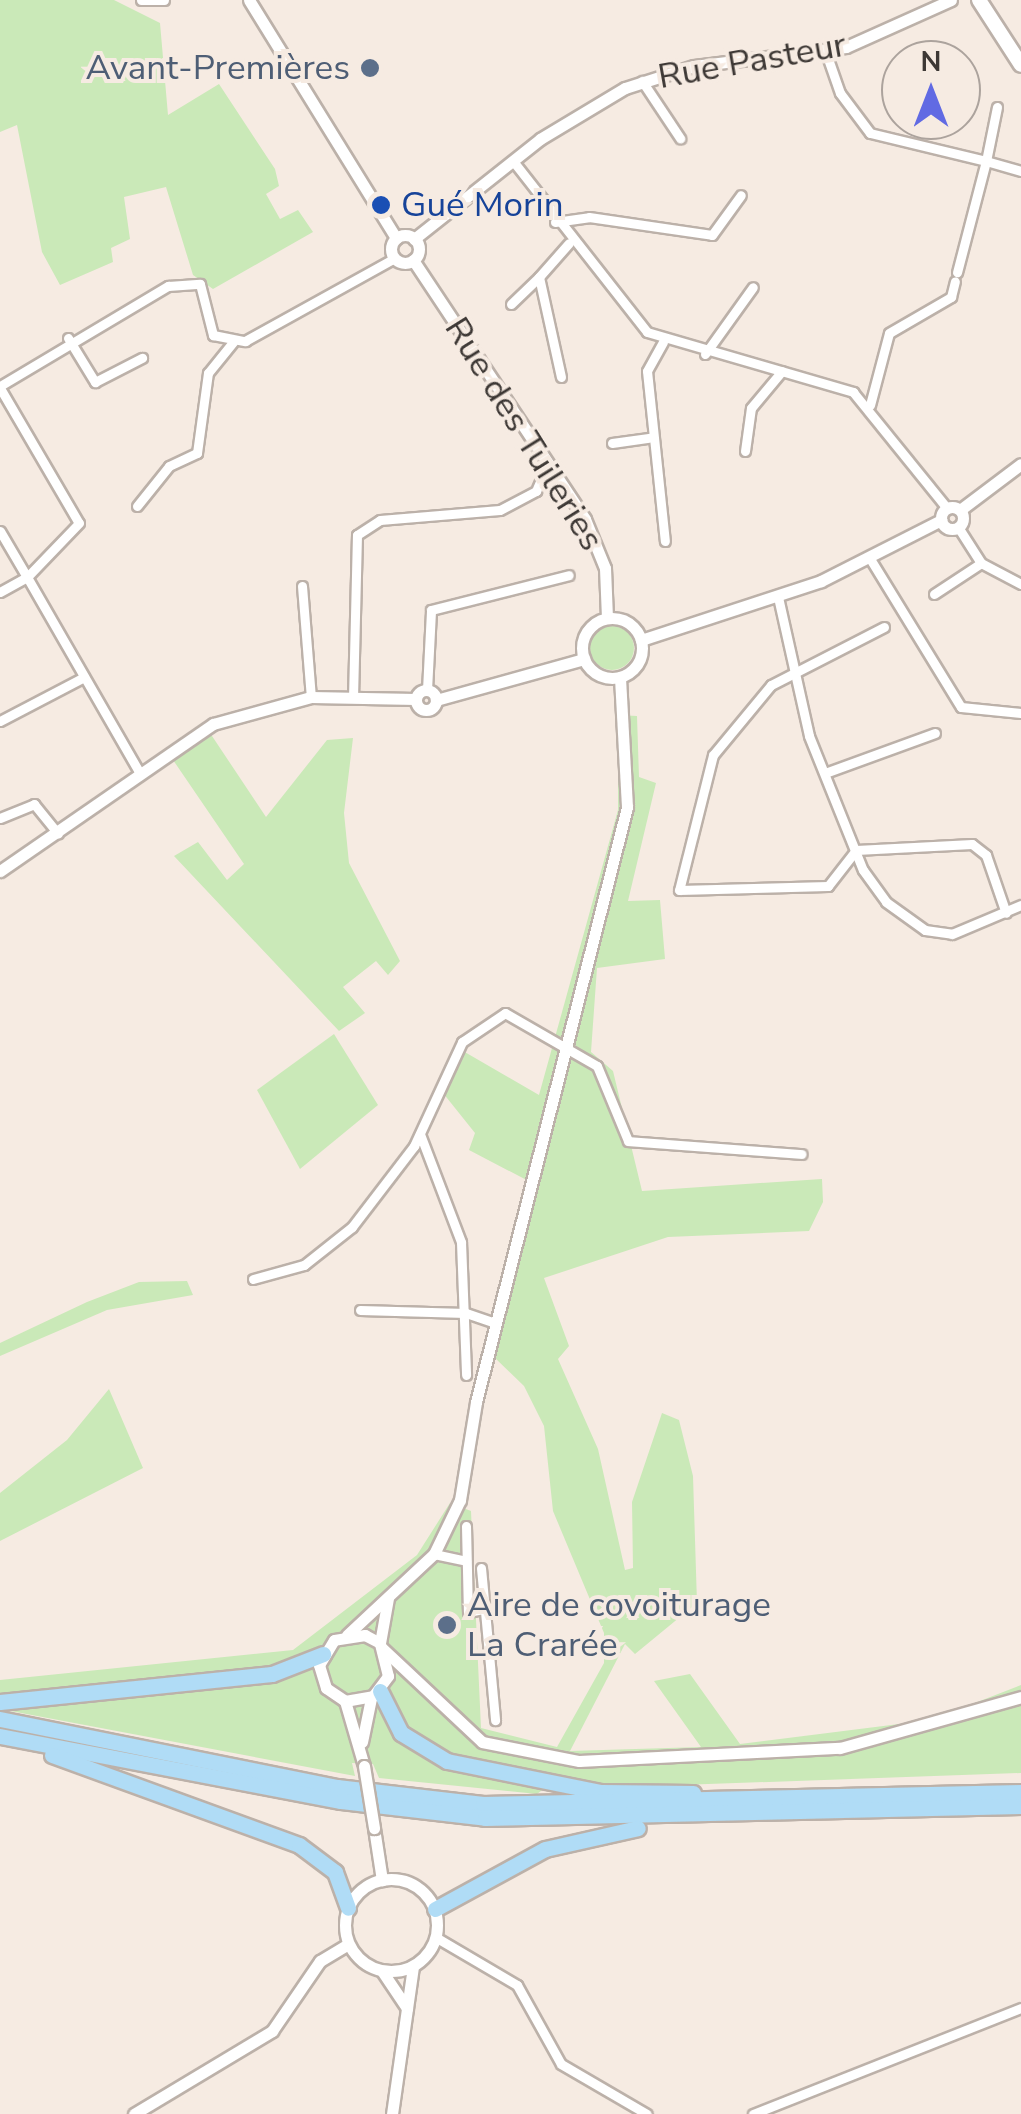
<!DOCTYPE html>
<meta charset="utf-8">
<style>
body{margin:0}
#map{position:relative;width:1021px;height:2114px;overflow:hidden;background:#f6ebe2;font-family:"Nunito Sans",sans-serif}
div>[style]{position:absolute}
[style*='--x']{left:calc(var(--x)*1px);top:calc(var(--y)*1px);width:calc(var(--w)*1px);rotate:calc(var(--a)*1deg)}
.green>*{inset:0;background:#cae9b8}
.round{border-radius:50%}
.roads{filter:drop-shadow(2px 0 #bcb1a9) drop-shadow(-2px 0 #bcb1a9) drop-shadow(0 2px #bcb1a9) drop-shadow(0 -2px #bcb1a9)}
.minor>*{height:9px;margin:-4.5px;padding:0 4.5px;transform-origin:4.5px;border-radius:4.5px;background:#fff}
.tertiary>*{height:11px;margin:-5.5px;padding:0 5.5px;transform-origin:5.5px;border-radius:5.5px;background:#fff}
.tertiary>.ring{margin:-5.5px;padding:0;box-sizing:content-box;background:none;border:11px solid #fff;border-radius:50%}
.secondary>*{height:14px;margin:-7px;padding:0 7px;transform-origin:7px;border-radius:7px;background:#fff}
.trunk>*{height:15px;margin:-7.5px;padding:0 7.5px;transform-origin:7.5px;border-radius:7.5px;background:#b0dcf6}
.bridges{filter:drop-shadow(2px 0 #bcb1a9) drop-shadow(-2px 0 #bcb1a9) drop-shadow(0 2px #bcb1a9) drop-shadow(0 -2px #bcb1a9)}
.tertiary-bridge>*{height:11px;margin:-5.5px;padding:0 5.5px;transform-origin:5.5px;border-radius:5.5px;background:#fff}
.dots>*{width:28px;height:28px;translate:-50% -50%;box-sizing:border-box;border:5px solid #f6ebe2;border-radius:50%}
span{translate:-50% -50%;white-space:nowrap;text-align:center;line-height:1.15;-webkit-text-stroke:8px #f6ebe2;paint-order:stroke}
.street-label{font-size:35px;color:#3d3835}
.service-label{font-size:35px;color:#4e5e75}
.right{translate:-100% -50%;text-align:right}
.left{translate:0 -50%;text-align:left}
.transit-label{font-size:35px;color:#164399}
.north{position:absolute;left:881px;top:40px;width:100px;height:100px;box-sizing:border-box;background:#f6ebe2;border:2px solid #aca39d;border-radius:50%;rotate:0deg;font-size:28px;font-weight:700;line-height:40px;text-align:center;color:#3d3835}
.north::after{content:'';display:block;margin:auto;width:35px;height:45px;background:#616ae3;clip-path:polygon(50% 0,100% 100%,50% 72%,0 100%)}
</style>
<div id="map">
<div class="green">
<div style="clip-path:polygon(0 0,114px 0,160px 23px,168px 115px,219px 84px,275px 169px,279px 186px,266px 194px,280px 219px,298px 210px,313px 232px,213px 289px,193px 275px,166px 187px,124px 197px,130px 239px,111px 248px,113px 262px,60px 285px,42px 252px,17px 125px,0 132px)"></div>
<div class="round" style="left:590px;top:626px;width:44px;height:44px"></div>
<div style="clip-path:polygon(618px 715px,637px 716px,639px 777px,656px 783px,628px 901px,660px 900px,665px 959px,597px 968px,591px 1052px,613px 1071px,642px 1191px,822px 1179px,823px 1202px,809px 1231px,668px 1237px,544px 1278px,569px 1346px,558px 1359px,598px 1449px,625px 1570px,633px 1568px,632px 1502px,662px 1413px,679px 1420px,693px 1476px,697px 1603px,635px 1654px,625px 1644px,570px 1751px,701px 1747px,654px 1681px,690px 1674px,740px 1744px,931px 1720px,1021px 1685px,1021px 1773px,624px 1787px,559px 1777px,537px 1794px,379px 1778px,373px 1764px,352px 1763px,355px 1776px,0 1709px,0 1680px,293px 1650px,417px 1555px,450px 1503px,471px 1511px,481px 1728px,557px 1747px,604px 1663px,604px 1633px,553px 1511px,544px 1426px,524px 1386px,495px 1358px,538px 1186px,469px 1150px,475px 1133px,443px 1093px,463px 1051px,539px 1095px,618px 810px)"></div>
<div style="clip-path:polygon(210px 733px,266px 817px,327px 740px,353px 738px,344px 813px,349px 863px,400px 961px,388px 975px,376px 961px,343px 987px,365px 1013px,339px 1031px,174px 856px,198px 842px,227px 880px,244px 864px,171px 757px)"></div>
<div style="clip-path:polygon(334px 1034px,378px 1105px,300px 1169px,257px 1090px)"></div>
<div style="clip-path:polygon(187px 1281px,193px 1295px,107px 1310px,0 1356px,0 1343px,87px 1302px,139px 1282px)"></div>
<div style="clip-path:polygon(109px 1389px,143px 1468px,0 1541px,0 1493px,67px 1440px)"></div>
</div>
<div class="roads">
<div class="minor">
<div style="--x:141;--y:0;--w:23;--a:0"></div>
<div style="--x:826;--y:53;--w:42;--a:70.7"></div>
<div style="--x:840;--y:93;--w:50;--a:53.1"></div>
<div style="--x:870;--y:133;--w:119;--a:13.6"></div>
<div style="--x:986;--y:161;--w:115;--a:104.6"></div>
<div style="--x:642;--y:81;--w:69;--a:56.3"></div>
<div style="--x:997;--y:107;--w:55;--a:101.5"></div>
<div style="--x:986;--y:161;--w:36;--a:16"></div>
<div style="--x:513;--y:161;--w:217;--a:51.9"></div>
<div style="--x:647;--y:332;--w:215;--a:16.2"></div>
<div style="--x:853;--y:392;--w:149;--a:51"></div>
<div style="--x:555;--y:222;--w:34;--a:-8"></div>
<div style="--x:589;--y:217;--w:124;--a:8.3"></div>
<div style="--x:712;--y:235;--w:49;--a:-54.1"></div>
<div style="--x:511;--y:304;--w:39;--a:-44"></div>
<div style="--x:68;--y:338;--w:52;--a:58.5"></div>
<div style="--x:95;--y:382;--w:53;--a:-27.1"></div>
<div style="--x:663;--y:342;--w:33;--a:119"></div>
<div style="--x:647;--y:371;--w:171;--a:84"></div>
<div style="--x:705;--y:354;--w:82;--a:-54.4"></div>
<div style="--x:561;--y:377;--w:102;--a:-102.4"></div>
<div style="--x:539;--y:277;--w:45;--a:-48.6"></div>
<div style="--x:0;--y:386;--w:196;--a:-30.8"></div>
<div style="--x:168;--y:286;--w:32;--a:-4"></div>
<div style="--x:200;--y:284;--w:53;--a:75.7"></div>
<div style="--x:213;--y:335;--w:33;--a:11"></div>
<div style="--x:245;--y:341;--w:171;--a:-29"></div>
<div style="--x:0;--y:388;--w:156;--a:59.7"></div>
<div style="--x:79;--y:523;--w:75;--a:133.9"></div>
<div style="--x:27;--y:577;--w:225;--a:60.1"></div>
<div style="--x:870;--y:405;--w:74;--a:-75.2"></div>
<div style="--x:889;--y:333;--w:72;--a:-30.1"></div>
<div style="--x:951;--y:297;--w:16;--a:-76"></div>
<div style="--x:612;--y:443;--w:37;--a:-8"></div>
<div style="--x:745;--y:451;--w:43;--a:-82.1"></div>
<div style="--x:751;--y:408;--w:48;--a:-50"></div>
<div style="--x:137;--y:506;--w:51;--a:-51.3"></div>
<div style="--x:169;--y:466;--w:31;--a:-25"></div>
<div style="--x:197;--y:453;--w:81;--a:-82.2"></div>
<div style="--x:208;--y:373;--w:40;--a:-51"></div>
<div style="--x:958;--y:527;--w:43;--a:57.4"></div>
<div style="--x:981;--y:563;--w:45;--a:27.7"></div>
<div style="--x:0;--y:531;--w:53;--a:59.6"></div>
<div style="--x:27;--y:577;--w:31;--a:151"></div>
<div style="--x:869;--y:557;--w:176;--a:58.5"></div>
<div style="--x:961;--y:707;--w:60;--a:5.7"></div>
<div style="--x:302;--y:586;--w:111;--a:85.4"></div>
<div style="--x:934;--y:594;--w:56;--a:-33.4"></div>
<div style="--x:778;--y:597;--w:142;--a:77.4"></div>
<div style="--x:809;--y:736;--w:144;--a:68.1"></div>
<div style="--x:863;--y:870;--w:39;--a:54"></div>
<div style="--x:886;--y:902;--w:48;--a:35.7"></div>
<div style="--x:925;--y:930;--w:27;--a:8"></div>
<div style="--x:952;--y:934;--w:75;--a:-22.8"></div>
<div style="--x:884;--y:627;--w:127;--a:152.8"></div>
<div style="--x:771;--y:685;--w:91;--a:129.6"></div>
<div style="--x:713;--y:755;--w:139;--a:104.1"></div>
<div style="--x:679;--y:890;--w:149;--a:-1.5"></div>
<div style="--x:828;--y:886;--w:46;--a:-52.1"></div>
<div style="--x:856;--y:850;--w:116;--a:-3"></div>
<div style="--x:972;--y:844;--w:18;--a:38"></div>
<div style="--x:986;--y:855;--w:61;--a:71"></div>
<div style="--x:427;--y:690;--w:80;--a:-87.1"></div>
<div style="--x:431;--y:610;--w:142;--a:-14.2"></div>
<div style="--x:353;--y:698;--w:163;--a:-88.6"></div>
<div style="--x:357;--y:535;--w:27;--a:-33"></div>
<div style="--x:380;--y:520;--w:120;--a:-4.8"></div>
<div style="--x:500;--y:510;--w:41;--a:-27.8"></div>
<div style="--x:536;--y:491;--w:30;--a:-67"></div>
<div style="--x:0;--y:721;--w:95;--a:-27.6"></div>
<div style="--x:825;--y:773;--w:117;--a:-20"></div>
<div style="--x:0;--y:818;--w:37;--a:-22"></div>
<div style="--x:34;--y:804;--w:38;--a:51"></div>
<div style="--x:420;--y:1134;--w:116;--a:69.2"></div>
<div style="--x:461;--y:1242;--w:133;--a:87.8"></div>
<div style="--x:253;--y:1279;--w:53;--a:-15.4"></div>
<div style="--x:304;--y:1265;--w:61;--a:-38.4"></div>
<div style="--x:352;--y:1227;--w:102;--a:-52.6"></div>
<div style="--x:414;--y:1146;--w:115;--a:-65.2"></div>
<div style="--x:462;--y:1042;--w:52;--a:-34"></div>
<div style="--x:505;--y:1013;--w:106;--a:29.9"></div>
<div style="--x:597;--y:1066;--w:81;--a:67.5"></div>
<div style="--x:628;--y:1141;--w:174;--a:4.3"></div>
<div style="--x:360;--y:1310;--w:106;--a:1.6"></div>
<div style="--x:466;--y:1313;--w:31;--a:19"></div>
<div style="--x:466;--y:1526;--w:86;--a:88.7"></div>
<div style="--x:468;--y:1612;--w:20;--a:-11"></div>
<div style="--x:434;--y:1554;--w:33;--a:12"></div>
<div style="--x:481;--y:1568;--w:153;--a:84.7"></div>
<div style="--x:437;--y:1938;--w:93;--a:30.4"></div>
<div style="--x:517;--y:1985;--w:90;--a:60.9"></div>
<div style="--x:561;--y:2064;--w:99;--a:30.2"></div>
<div style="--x:753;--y:2114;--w:288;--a:-21.6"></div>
</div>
<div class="tertiary">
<div style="--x:249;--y:0;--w:280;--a:58.3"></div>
<div class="ring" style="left:391px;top:235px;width:17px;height:17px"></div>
<div style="--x:414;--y:239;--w:161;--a:-38.4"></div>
<div style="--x:540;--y:139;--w:99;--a:-31"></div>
<div style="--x:625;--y:88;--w:72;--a:-17.7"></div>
<div style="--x:694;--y:66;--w:153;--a:-7.1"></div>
<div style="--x:846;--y:47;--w:115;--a:-24.1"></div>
<div style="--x:413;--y:260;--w:311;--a:56.4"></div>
<div style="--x:585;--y:519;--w:53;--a:67.8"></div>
<div style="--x:605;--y:568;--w:50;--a:87.7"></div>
<div class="ring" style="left:941px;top:507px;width:11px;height:11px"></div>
<div style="--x:960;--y:510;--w:76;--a:-37"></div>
<div class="ring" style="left:582px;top:618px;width:49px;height:49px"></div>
<div style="--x:641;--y:640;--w:189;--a:-18.1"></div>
<div style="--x:821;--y:581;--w:135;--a:-26.9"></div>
<div class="ring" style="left:416px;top:690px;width:9px;height:9px"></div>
<div style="--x:436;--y:700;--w:154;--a:-15.5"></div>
<div style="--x:0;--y:871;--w:259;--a:-34.6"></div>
<div style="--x:213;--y:724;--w:102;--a:-15.4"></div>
<div style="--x:311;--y:697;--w:105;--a:1.1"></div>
<div style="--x:347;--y:1635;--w:119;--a:-43"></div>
<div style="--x:434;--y:1554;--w:60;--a:-64.3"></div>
<div style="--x:460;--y:1500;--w:99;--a:-80.7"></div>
<div style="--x:476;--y:1402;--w:614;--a:-75.76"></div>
<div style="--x:627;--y:807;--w:130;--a:-93.1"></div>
<div style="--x:380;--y:1643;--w:46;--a:-79.9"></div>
<div style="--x:382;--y:1648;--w:137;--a:43.2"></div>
<div style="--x:482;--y:1742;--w:99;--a:11.1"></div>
<div style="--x:579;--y:1761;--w:261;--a:-2.9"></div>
<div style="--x:840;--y:1748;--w:188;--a:-15.7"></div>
<div style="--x:345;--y:1701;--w:28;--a:-10"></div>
<div style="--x:373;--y:1696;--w:25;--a:-53"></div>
<div style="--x:388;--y:1676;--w:34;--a:-104"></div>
<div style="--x:380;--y:1643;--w:17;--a:-152"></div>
<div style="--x:365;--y:1635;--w:31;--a:171"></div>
<div style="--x:334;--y:1640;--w:29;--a:121"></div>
<div style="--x:319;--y:1665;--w:24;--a:73"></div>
<div style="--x:326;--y:1688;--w:23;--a:34"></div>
<div style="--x:345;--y:1701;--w:68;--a:73.7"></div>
<div style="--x:362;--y:1742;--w:45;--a:-78.4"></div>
<div style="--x:374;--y:1828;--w:53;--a:81.3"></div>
<div class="ring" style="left:345px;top:1879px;width:81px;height:81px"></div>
<div style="--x:382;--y:1971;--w:45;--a:56"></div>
<div style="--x:134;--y:2114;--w:161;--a:-31"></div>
<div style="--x:272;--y:2031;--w:85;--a:-55.6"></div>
<div style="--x:320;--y:1961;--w:33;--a:-31"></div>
<div style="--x:392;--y:2114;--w:149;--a:-81.9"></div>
</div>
<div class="secondary">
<div style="--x:979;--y:0;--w:77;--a:57.1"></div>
</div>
<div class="trunk">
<div style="--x:380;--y:1691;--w:47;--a:63.4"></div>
<div style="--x:401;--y:1733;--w:54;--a:31.3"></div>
<div style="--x:447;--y:1761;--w:157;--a:11.4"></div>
<div style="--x:601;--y:1792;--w:92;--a:0.6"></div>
<div style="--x:0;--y:1702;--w:273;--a:-5.9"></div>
<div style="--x:272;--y:1674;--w:55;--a:-21.4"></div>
<div style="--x:0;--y:1719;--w:344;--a:11.4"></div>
<div style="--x:337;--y:1787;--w:147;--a:6.6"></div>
<div style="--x:483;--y:1804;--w:538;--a:-1.28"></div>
<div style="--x:0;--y:1736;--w:347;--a:10.8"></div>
<div style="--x:341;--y:1801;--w:145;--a:6.7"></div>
<div style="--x:485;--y:1818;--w:536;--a:-1.28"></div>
<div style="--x:52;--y:1755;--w:263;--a:20"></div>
<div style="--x:299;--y:1845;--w:45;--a:36.9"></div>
<div style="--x:335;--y:1872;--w:38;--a:70"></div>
<div style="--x:435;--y:1909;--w:125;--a:-28.6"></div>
<div style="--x:545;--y:1849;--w:95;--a:-12.7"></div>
</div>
</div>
<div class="bridges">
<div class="tertiary-bridge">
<div style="--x:364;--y:1766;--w:63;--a:80.8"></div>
</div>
</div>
<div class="dots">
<div style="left:370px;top:68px;background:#5c6f8a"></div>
<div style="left:381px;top:205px;background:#1a4fb4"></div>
<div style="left:447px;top:1625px;background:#5c6f8a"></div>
</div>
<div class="street-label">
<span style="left:752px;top:61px;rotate:-10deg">Rue Pasteur</span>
<span style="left:524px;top:434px;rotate:58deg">Rue des Tuileries</span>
</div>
<div class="service-label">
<span class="right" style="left:350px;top:68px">Avant-Premières</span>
<span class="left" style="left:467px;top:1625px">Aire de covoiturage<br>La Crarée</span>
</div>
<div class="transit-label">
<span class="left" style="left:401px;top:205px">Gué Morin</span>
</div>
<div class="north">N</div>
</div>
